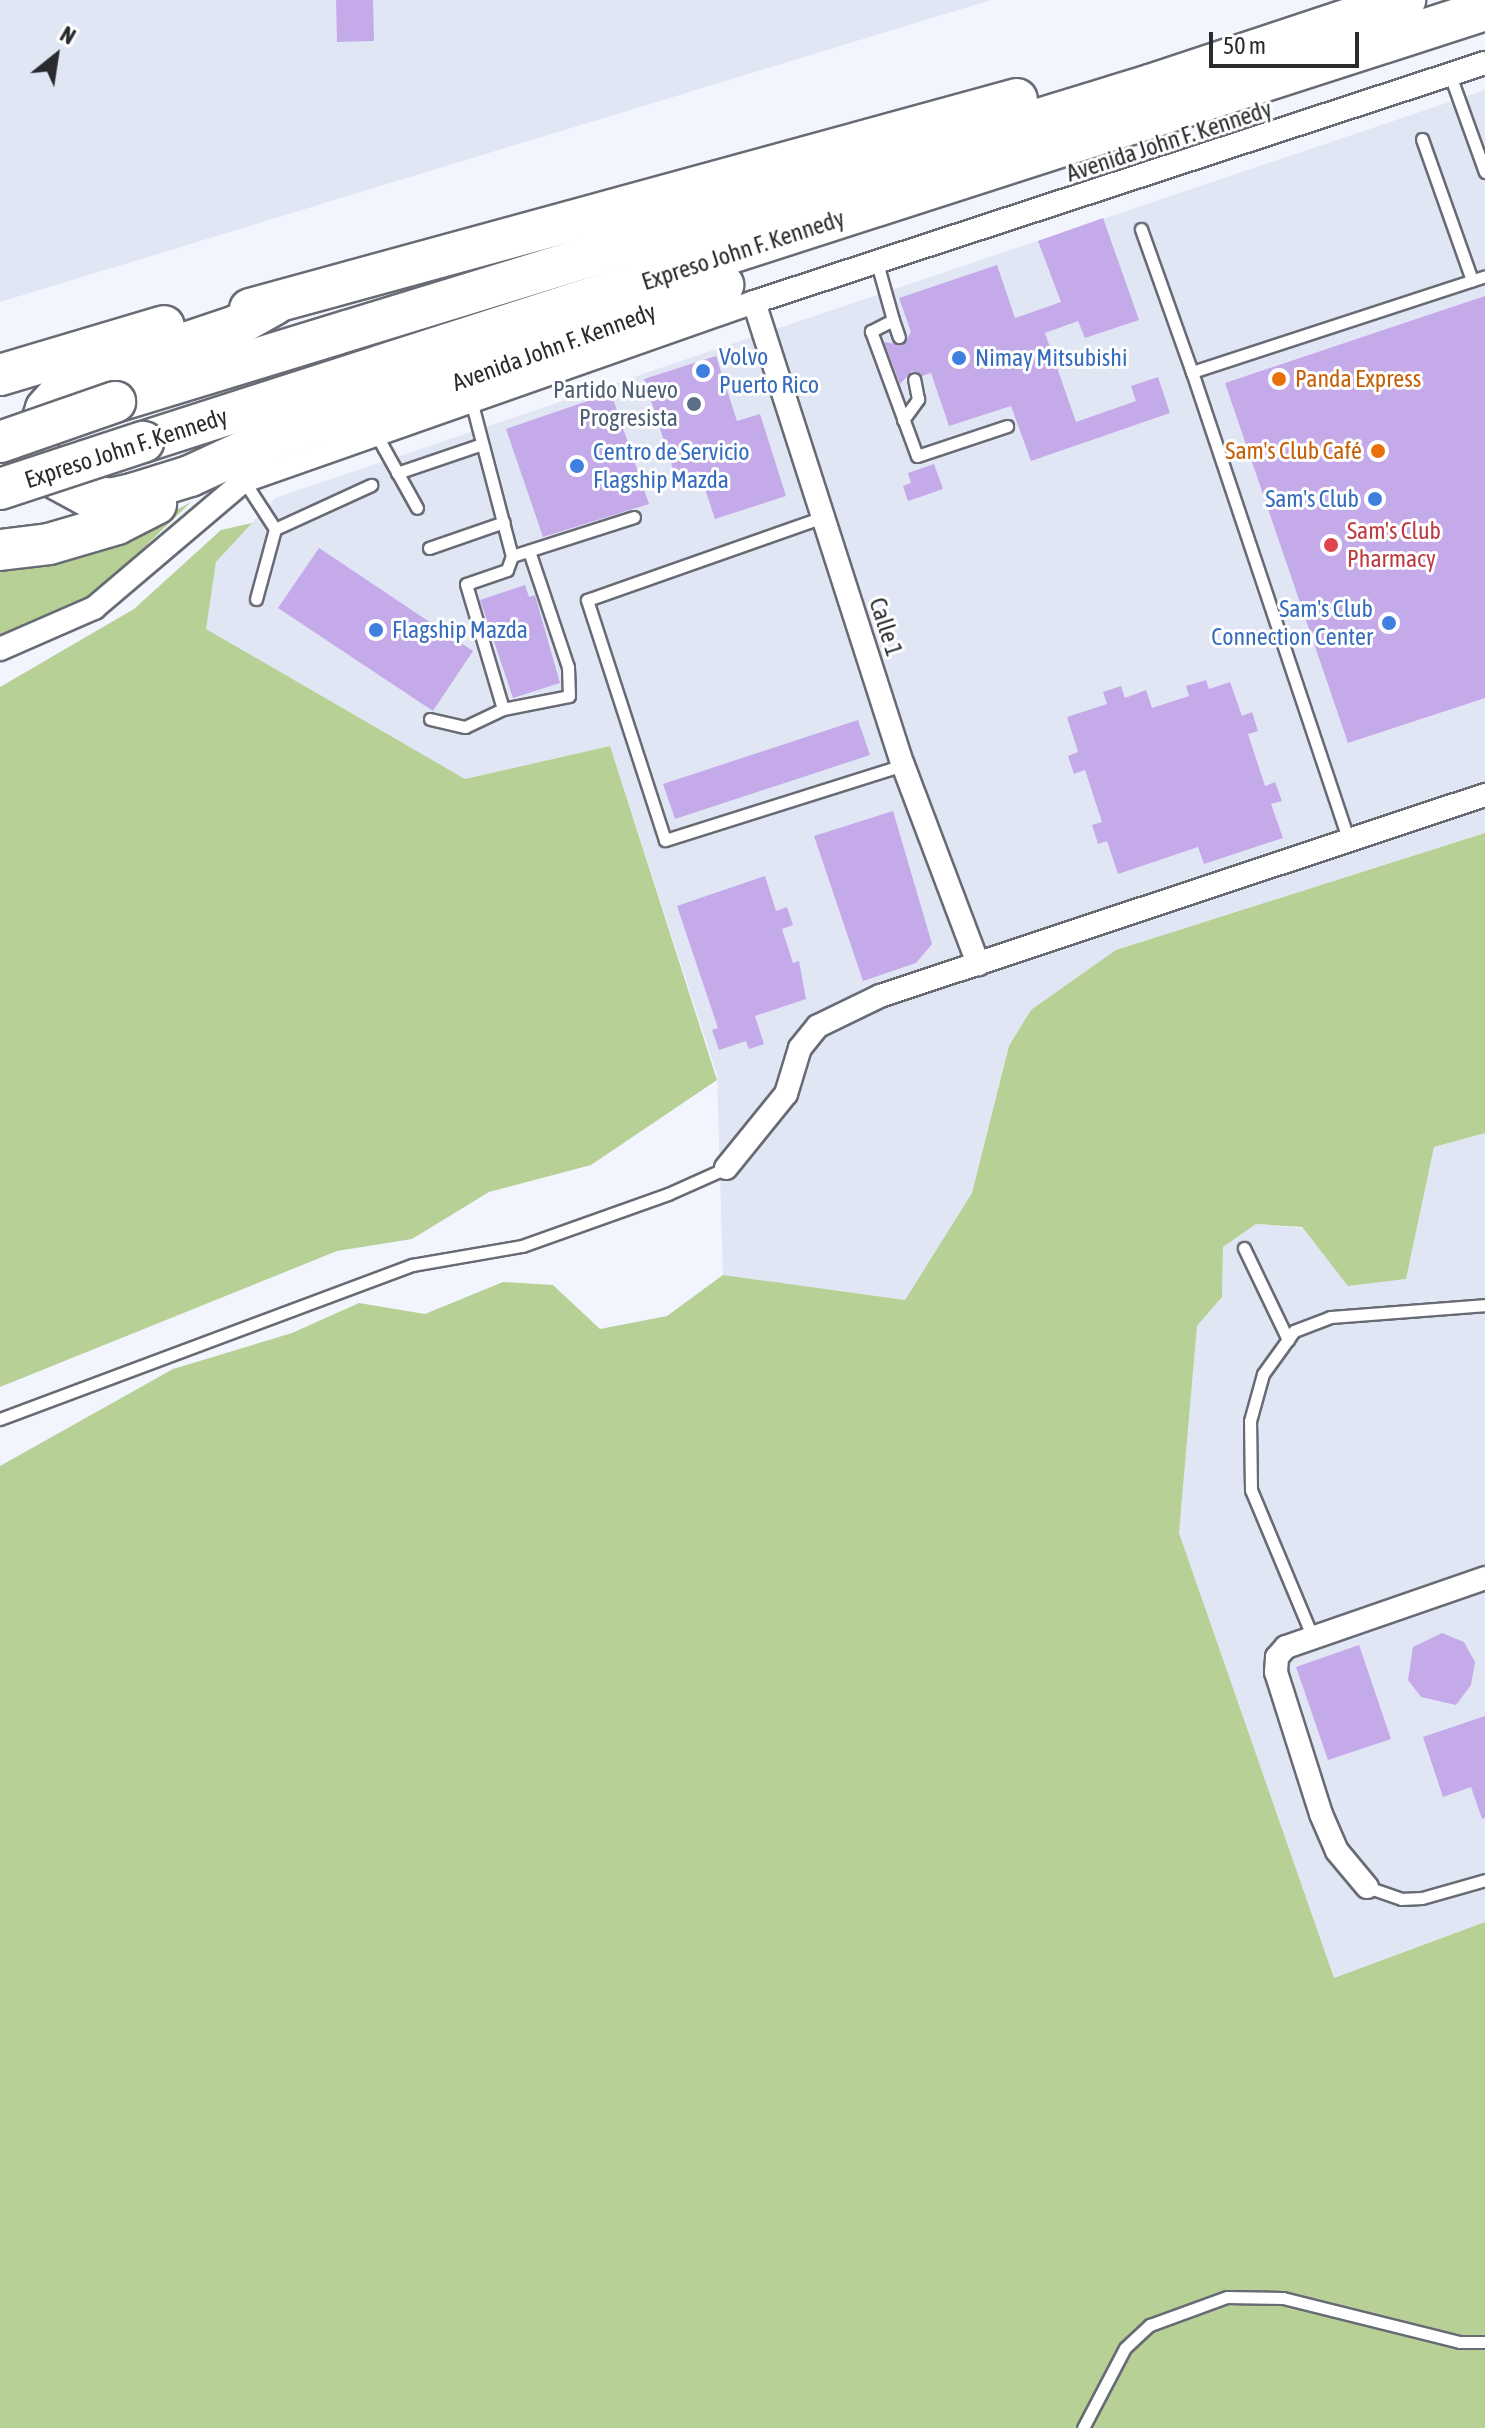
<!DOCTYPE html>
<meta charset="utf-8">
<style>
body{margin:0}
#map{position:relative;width:1485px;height:2428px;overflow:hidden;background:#f2f5fe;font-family:"Asap Condensed",sans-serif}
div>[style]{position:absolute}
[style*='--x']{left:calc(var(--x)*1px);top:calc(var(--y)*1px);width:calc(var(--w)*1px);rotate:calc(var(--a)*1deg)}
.built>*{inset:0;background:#e1e6f4}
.green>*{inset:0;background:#b7d095}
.building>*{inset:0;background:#c5aaea}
.roads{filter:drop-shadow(2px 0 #686b74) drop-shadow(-2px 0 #686b74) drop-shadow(0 2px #686b74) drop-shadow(0 -2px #686b74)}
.lane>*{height:11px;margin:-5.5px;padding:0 5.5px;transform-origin:5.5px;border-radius:5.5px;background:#fff}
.street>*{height:22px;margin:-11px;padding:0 11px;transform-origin:11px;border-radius:11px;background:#fff}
.highway>*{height:40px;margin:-20px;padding:0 20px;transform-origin:20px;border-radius:20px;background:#fff}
.bridges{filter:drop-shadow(2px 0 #686b74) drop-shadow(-2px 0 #686b74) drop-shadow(0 2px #686b74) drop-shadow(0 -2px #686b74)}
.highway-bridge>*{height:40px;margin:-20px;padding:0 20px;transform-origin:20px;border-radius:20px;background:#fff}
.dots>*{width:22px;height:22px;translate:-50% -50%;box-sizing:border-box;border:4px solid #fff;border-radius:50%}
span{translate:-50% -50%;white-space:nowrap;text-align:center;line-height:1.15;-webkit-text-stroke:6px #fff;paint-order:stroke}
.street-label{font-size:24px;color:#2a2b2f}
.shop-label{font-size:24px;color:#366cbe}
.left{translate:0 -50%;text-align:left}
.right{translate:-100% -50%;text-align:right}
.food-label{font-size:24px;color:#c56008}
.service-label{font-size:24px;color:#4e5e75}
.health-label{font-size:24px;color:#be3a42}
.north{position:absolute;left:16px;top:16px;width:80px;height:80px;-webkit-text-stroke:6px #fff;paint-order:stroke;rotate:30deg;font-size:22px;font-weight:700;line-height:32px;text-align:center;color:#2a2b2f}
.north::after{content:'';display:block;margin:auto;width:28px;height:36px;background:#2a2b2f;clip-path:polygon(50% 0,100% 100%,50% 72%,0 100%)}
.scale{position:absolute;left:1209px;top:32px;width:150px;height:36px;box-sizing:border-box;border:4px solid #2a2b2f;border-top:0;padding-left:10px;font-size:24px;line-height:28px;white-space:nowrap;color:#2a2b2f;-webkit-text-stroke:6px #fff;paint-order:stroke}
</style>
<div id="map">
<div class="built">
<div style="clip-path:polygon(0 0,991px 0,0 302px)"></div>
<div style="clip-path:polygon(1485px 90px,1485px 833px,1116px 950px,1009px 1046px,972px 1193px,905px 1300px,723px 1275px,717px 1075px,610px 746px,465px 779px,205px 629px,216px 562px,275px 498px)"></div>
<div style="clip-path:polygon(1485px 1133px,1485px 1922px,1334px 1978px,1179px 1533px,1197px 1326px,1222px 1297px,1223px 1247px,1256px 1224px,1302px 1228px,1348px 1285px,1406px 1279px,1434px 1147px)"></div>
</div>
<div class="green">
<div style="clip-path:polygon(191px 502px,98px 592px,78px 606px,0 635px,0 569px,162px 518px)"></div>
<div style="clip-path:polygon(252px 523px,216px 562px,206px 629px,465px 779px,610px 746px,717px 1080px,591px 1165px,489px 1192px,412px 1239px,337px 1251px,0 1387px,0 687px,134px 609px,221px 530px)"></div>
<div style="clip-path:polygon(1485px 833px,1485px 1133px,1434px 1147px,1406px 1279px,1348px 1286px,1302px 1227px,1256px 1224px,1223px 1247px,1222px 1297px,1197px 1326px,1179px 1533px,1334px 1978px,1485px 1922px,1485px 2428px,0 2428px,0 1466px,173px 1369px,292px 1333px,359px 1303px,425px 1314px,503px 1282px,553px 1285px,600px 1329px,667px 1316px,723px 1275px,905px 1300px,972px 1193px,1009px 1046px,1031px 1010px,1116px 950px)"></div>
</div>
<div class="building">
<div style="clip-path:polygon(336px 0,373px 0,374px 41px,337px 42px)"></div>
<div style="clip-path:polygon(1103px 218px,1139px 320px,1085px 338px,1078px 321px,1045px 333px,1076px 422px,1136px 401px,1131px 386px,1158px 377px,1170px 413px,1031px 461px,1011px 406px,949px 426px,931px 373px,922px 376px,912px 371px,900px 384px,884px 342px,903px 345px,911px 332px,899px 298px,997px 265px,1015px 318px,1061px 302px,1038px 241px)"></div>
<div style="clip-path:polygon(1485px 296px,1485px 698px,1348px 743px,1225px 383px)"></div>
<div style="clip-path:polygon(716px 356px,737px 421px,760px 414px,786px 496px,715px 519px,699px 471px,676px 478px,644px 379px)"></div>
<div style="clip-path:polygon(611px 393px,649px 504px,543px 537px,506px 429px)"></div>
<div style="clip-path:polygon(934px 464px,943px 489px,908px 501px,903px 486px,911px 483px,908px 473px)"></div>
<div style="clip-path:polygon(319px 548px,473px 651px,433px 711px,278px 608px)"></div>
<div style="clip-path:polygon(525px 585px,529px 597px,535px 595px,560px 683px,513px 698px,480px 600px)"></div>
<div style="clip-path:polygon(1206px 680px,1209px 689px,1230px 682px,1242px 716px,1252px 712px,1258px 731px,1248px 734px,1265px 786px,1275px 782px,1282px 801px,1271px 804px,1283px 838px,1204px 864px,1198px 847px,1118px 874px,1107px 841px,1098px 844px,1092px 825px,1102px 822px,1085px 770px,1074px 774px,1068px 756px,1078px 752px,1067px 717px,1107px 704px,1103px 692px,1121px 686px,1125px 698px,1146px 690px,1152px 708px,1189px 696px,1186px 686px)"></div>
<div style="clip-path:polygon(858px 720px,870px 755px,675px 819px,663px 784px)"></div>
<div style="clip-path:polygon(893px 811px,932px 944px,916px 963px,863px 981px,814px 836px)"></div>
<div style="clip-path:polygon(765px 876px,776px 911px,787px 907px,793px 925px,782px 929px,793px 963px,799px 961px,806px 999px,755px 1016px,764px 1044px,749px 1049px,746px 1041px,719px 1050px,712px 1030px,718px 1028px,677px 906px)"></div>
<div style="clip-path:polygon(1442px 1633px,1464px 1642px,1475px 1662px,1471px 1685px,1456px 1705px,1421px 1697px,1408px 1680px,1413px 1647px)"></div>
<div style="clip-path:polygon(1359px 1645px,1391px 1739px,1328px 1760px,1296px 1667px)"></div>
<div style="clip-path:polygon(1485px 1716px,1485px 1818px,1482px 1819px,1471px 1787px,1443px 1797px,1423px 1737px)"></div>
</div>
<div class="roads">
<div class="lane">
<div style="--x:1450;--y:75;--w:103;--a:70.2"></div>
<div style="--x:1422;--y:139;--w:150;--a:70.5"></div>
<div style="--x:1141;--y:229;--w:152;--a:70.4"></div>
<div style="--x:1192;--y:372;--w:308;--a:-18.1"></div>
<div style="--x:877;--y:263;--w:59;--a:74.3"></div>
<div style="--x:893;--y:320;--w:25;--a:153"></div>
<div style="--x:871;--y:331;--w:133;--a:69.8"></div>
<div style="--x:917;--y:456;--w:95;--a:-18.4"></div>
<div style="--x:893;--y:320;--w:18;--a:71"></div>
<div style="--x:1192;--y:372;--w:494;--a:71.5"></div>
<div style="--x:472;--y:404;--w:157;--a:75.3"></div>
<div style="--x:512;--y:556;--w:15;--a:110"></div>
<div style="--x:507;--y:570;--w:43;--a:161.1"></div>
<div style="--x:466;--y:584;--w:130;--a:73.5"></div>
<div style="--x:503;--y:709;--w:67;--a:-11.1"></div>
<div style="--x:569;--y:696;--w:29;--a:-92"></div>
<div style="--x:568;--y:667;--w:122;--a:-108.6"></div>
<div style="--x:903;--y:420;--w:26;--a:-54"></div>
<div style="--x:918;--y:399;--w:20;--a:-101"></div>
<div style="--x:377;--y:436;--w:82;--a:60.9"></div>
<div style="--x:397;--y:473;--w:90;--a:-18.8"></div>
<div style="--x:244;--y:481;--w:57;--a:57.1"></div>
<div style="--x:275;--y:529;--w:106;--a:-24.6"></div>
<div style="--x:823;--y:517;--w:250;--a:160.6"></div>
<div style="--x:587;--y:600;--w:252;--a:72"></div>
<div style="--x:665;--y:840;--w:250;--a:-17.5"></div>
<div style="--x:429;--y:548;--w:79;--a:-19.1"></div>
<div style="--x:512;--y:556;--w:128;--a:-17.7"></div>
<div style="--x:256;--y:599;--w:73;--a:-74.8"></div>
<div style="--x:430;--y:719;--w:36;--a:13"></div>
<div style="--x:465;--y:727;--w:42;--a:-25.3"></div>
<div style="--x:1244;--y:1248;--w:102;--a:64.4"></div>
<div style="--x:0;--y:1419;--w:440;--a:-20.5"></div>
<div style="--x:412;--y:1265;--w:112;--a:-9.8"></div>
<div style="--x:522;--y:1246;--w:155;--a:-19.6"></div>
<div style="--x:668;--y:1194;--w:64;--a:-24.1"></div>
<div style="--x:1313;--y:1638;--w:160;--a:-112.7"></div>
<div style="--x:1251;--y:1490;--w:69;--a:-90.8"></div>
<div style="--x:1250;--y:1421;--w:49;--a:-74.5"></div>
<div style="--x:1263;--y:1374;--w:53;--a:-54.2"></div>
<div style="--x:1294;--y:1331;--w:39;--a:-21"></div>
<div style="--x:1330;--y:1317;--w:155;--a:-4.4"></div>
<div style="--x:1367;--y:1887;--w:36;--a:19"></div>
<div style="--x:1401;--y:1899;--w:21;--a:-3"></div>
<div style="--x:1422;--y:1898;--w:66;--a:-15.9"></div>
<div style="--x:1083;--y:2428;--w:90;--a:-62.3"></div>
<div style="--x:1125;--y:2348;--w:34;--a:-43"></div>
<div style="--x:1150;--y:2325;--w:82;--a:-20"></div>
<div style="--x:1227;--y:2297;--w:56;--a:1"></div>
<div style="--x:1283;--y:2298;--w:182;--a:14"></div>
<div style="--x:1460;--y:2342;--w:25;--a:0"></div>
</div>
<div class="street">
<div style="--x:754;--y:302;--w:486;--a:72.2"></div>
<div style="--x:903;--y:765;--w:213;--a:69.3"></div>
<div style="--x:0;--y:649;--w:103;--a:-23.6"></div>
<div style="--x:94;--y:608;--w:197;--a:-40.3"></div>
<div style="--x:244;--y:481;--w:541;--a:-19.34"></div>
<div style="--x:754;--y:302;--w:769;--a:-18.11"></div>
<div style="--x:726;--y:1168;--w:95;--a:-51"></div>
<div style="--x:786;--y:1094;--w:48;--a:-73.1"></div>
<div style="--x:800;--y:1048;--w:28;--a:-51"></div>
<div style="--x:818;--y:1026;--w:69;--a:-25.8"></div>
<div style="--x:880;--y:996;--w:638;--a:-18.38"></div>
<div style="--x:1367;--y:1887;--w:47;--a:-129.8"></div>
<div style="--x:1337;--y:1851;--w:40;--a:-113.4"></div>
<div style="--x:1321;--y:1814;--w:149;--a:-107.6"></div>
<div style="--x:1276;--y:1672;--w:15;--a:-86"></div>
<div style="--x:1277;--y:1657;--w:13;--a:-48"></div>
<div style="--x:1286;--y:1647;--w:211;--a:-19.1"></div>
</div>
<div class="highway">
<div style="--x:275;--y:304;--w:45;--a:150.6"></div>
<div style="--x:236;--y:326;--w:175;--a:161.4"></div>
<div style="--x:70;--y:382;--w:36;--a:132"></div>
<div style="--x:46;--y:409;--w:37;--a:109"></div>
<div style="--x:34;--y:444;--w:34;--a:64"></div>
<div style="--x:49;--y:475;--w:42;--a:28.4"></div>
<div style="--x:86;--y:495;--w:24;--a:9"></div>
<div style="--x:110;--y:499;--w:26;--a:-13"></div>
<div style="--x:135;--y:493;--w:58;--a:-17.2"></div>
<div style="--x:190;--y:476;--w:86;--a:-24.8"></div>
<div style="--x:268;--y:440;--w:481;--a:-18.8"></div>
<div style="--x:250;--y:309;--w:795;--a:-15.31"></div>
<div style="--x:0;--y:375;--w:171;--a:-16.6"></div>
<div style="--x:115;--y:402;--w:1082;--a:-17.03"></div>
<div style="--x:1150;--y:85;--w:269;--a:-18.4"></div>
<div style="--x:143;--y:442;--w:1410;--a:-17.84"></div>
<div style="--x:0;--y:550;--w:49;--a:-7"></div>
<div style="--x:49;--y:544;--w:71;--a:-16.4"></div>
<div style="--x:117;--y:524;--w:44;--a:-27.1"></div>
</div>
</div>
<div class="bridges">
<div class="highway-bridge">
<div style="--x:0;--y:442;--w:122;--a:-19.2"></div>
<div style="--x:0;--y:489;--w:151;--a:-18.2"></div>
</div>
</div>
<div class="dots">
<div style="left:959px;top:358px;background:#3f7fe0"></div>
<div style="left:703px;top:371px;background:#3f7fe0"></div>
<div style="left:1279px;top:379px;background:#e8710a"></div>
<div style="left:694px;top:404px;background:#5c6f8a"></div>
<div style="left:1378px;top:451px;background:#e8710a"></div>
<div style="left:577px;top:466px;background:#3f7fe0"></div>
<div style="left:1375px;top:499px;background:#3f7fe0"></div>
<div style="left:1331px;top:545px;background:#e0444e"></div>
<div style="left:1389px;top:623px;background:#3f7fe0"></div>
<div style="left:376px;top:630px;background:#3f7fe0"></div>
</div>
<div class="street-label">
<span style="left:1169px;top:141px;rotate:-18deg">Avenida John F. Kennedy</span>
<span style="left:743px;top:250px;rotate:-18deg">Expreso John F. Kennedy</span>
<span style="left:554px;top:347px;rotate:-20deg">Avenida John F. Kennedy</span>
<span style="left:126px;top:448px;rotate:-18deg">Expreso John F. Kennedy</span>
<span style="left:886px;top:627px;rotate:72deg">Calle 1</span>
</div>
<div class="shop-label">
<span class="left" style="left:719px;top:371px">Volvo<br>Puerto Rico</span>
<span class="left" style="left:975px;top:358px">Nimay Mitsubishi</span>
<span class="left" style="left:593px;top:466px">Centro de Servicio<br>Flagship Mazda</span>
<span class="right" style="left:1359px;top:499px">Sam's Club</span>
<span class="right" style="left:1373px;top:623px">Sam's Club<br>Connection Center</span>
<span class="left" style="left:392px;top:630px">Flagship Mazda</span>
</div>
<div class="food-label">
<span class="left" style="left:1295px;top:379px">Panda Express</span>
<span class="right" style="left:1362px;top:451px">Sam's Club Café</span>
</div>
<div class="service-label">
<span class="right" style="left:678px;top:404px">Partido Nuevo<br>Progresista</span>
</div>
<div class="health-label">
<span class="left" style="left:1347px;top:545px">Sam's Club<br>Pharmacy</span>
</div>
<div class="north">N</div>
<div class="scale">50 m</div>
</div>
